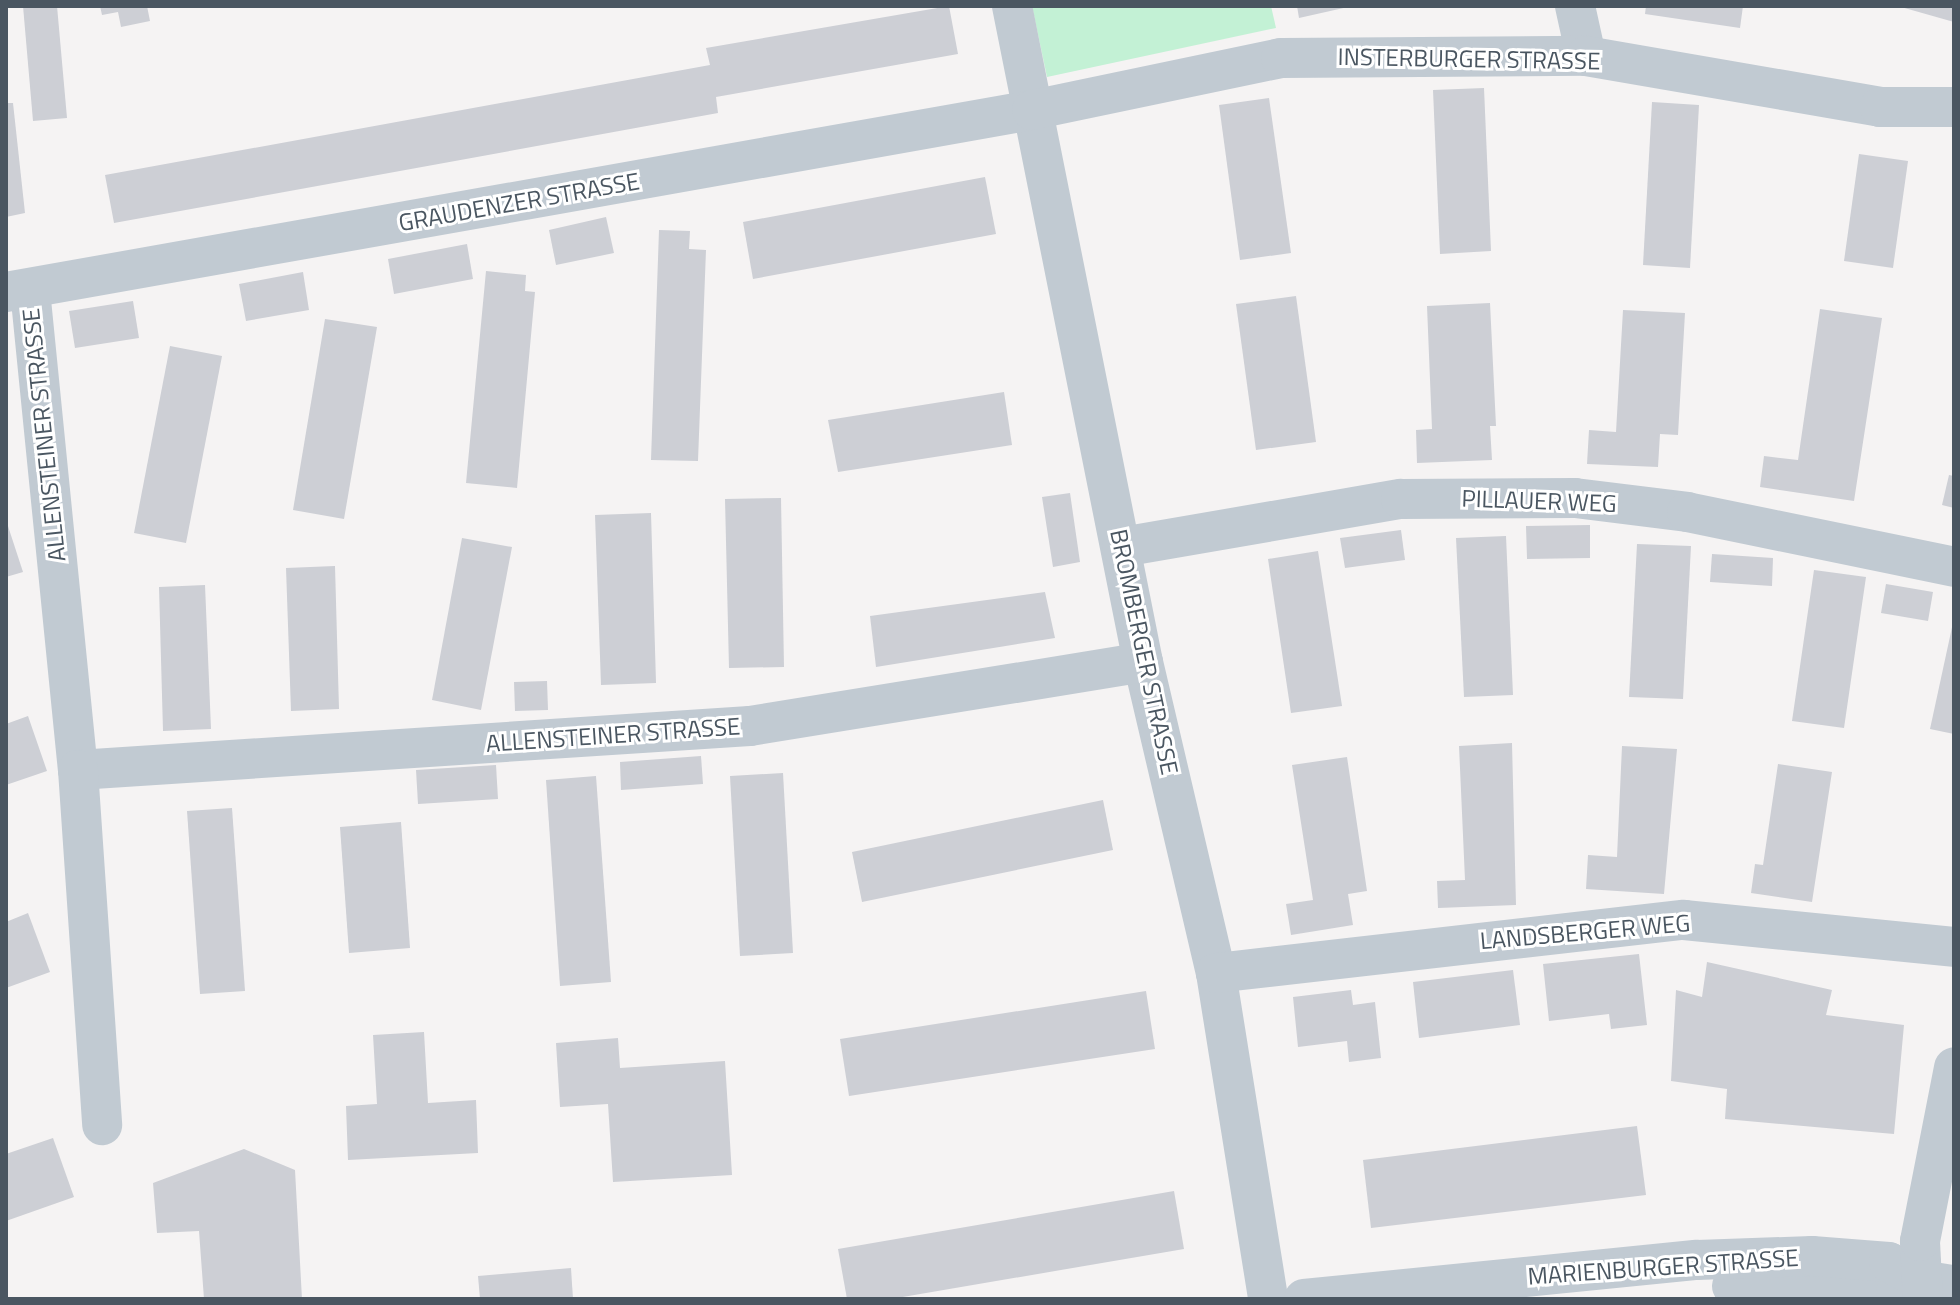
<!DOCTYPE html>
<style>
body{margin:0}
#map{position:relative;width:1960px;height:1305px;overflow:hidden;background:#f5f3f3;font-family:"Titillium Web",sans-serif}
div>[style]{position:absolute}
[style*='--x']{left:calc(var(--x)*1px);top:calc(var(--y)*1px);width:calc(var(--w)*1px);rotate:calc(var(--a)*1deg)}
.green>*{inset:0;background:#c3f1d5}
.building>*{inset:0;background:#cdcfd5}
.minor>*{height:40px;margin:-20px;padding:0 20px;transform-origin:20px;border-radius:20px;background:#c1cad2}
span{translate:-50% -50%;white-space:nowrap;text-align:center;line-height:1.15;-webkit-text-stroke:6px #fff;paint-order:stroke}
.street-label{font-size:24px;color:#4a5661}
.frame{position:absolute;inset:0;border:8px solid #4a5661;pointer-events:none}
</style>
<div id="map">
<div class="green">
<div style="clip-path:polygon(1032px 6px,1271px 6px,1276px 28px,1047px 77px)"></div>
</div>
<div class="building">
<div style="clip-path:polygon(23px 6px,57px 6px,67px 118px,33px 121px)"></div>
<div style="clip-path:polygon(100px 6px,147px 6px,150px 21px,121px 27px,118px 12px,102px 15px)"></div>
<div style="clip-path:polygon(949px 6px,958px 54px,716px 97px,718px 113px,114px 223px,105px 175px,710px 65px,706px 48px)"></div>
<div style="clip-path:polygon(1297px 6px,1348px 6px,1348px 7px,1299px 18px)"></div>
<div style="clip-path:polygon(1646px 6px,1743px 6px,1740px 28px,1645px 14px)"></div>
<div style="clip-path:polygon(1954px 6px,1954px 22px,1901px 7px,1902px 6px)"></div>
<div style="clip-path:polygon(1484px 88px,1491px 251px,1440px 254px,1433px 90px)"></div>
<div style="clip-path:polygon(1269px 98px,1291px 253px,1240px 260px,1219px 105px)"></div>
<div style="clip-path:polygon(1652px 102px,1699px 105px,1690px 268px,1643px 265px)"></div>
<div style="clip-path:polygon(6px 103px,13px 103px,25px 213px,6px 217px)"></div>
<div style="clip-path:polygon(1859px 154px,1908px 161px,1893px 268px,1844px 261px)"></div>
<div style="clip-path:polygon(985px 177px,996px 234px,753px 279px,743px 222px)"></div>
<div style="clip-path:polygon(606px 217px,614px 253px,556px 265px,549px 230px)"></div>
<div style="clip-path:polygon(659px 230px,690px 231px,689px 249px,706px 250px,698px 461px,651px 460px)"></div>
<div style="clip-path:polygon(467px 244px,473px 279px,394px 294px,388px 259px)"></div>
<div style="clip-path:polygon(486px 271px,526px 275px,525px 291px,535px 292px,517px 488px,466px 483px)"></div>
<div style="clip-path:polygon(303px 272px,309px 310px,246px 321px,239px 284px)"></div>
<div style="clip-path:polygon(1296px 296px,1316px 442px,1256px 450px,1236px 304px)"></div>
<div style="clip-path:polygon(133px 301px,139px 338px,75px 348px,69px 311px)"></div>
<div style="clip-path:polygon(1490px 303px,1496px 426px,1490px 426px,1492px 460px,1417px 463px,1416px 430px,1432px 429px,1427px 306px)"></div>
<div style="clip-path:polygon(1820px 309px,1882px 318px,1854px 501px,1760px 487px,1764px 456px,1798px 460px)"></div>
<div style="clip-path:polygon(1623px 310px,1685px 313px,1678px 435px,1660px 434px,1658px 467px,1587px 464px,1589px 430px,1616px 432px)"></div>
<div style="clip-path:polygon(325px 319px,377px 327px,344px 519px,293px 510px)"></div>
<div style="clip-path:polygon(170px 346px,222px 356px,186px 543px,134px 533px)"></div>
<div style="clip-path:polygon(1004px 392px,1012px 445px,838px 472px,828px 420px)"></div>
<div style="clip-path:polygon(1949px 475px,1954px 476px,1954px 508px,1942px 505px)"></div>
<div style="clip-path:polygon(1070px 493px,1080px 562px,1053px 567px,1042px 497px)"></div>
<div style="clip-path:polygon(781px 498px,784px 667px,729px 668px,725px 499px)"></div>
<div style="clip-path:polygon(651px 513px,656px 683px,601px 685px,595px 515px)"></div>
<div style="clip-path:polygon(6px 520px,23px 572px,6px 577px)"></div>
<div style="clip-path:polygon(1590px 525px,1590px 558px,1527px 559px,1526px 526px)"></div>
<div style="clip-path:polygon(1401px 530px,1405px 560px,1345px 568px,1340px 538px)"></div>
<div style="clip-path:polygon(1506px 536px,1513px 695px,1464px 697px,1456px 538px)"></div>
<div style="clip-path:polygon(462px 538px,512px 547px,481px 710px,432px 700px)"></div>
<div style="clip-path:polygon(1637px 544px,1691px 546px,1683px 699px,1629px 697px)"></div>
<div style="clip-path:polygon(1318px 551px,1342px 706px,1291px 713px,1268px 559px)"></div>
<div style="clip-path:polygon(1712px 554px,1773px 558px,1772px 586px,1710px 582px)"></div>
<div style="clip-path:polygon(335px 566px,339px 709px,291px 711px,286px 568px)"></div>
<div style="clip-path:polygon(1814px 570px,1866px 577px,1844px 728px,1792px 721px)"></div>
<div style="clip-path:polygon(1886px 584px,1933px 592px,1928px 621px,1881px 613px)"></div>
<div style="clip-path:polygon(205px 585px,211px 729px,163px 731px,159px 587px)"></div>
<div style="clip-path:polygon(1045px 592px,1055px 638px,876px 667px,870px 616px)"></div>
<div style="clip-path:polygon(1954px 618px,1954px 734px,1930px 729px)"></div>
<div style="clip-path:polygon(547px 681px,548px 710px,515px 711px,514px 682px)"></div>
<div style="clip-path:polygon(28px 716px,47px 771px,6px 785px,6px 724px)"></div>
<div style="clip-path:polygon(1512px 743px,1516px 905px,1438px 908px,1437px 881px,1465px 880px,1459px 746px)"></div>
<div style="clip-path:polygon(1622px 746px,1677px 749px,1664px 894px,1586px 889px,1588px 855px,1617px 857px)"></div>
<div style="clip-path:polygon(701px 756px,703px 784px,621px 790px,620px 762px)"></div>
<div style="clip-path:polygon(1347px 757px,1367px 891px,1348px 894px,1353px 925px,1291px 935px,1286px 904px,1313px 900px,1292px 765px)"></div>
<div style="clip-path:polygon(1778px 764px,1832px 772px,1812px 902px,1751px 893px,1755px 864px,1763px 865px)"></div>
<div style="clip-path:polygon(496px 765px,498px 799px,418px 804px,416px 770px)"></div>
<div style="clip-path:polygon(783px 773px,793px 953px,740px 956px,730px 776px)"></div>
<div style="clip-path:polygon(596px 776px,611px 982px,560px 986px,546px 780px)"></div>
<div style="clip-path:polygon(1103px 800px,1113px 850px,862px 902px,852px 852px)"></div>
<div style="clip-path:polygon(232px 808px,245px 991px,200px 994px,187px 811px)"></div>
<div style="clip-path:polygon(401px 822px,410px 948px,349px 953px,340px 827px)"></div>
<div style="clip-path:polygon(28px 913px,50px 972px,6px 988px,6px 922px)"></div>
<div style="clip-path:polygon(1639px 954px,1647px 1025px,1611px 1029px,1609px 1014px,1549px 1021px,1543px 964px)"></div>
<div style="clip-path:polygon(1707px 962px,1832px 990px,1826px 1015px,1904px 1025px,1894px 1134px,1725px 1119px,1727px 1089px,1671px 1081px,1676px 990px,1702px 997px)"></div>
<div style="clip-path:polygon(1513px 970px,1520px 1025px,1419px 1038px,1413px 982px)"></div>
<div style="clip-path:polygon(1351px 990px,1353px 1005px,1375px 1002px,1381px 1058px,1349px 1062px,1347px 1041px,1298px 1047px,1293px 997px)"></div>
<div style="clip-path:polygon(1146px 991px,1155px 1049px,849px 1096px,840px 1039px)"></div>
<div style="clip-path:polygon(424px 1032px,428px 1103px,476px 1100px,478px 1153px,348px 1160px,346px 1106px,377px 1104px,373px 1035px)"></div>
<div style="clip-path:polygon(618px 1038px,620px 1068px,725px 1061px,732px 1175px,613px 1182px,608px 1104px,560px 1107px,556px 1043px)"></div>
<div style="clip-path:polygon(1637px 1126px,1646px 1195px,1371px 1228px,1363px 1160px)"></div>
<div style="clip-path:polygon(53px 1138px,74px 1197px,6px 1221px,6px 1154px)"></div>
<div style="clip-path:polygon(244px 1149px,295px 1170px,302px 1299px,204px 1299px,199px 1231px,157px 1233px,153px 1183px)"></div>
<div style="clip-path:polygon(1174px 1191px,1184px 1249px,891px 1299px,847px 1299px,838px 1249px)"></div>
<div style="clip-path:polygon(571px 1268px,573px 1299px,480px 1299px,478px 1276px)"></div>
</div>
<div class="minor">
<div style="--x:1012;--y:6;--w:669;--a:78.71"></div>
<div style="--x:1143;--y:662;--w:319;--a:76.8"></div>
<div style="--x:1216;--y:973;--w:330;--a:80.9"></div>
<div style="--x:1575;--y:6;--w:51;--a:77.6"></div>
<div style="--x:30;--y:290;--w:482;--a:84.3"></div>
<div style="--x:78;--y:770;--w:673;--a:-3.75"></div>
<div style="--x:750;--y:726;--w:398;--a:-9.2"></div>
<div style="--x:6;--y:292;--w:1042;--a:-10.06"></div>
<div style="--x:1032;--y:110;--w:254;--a:-11.8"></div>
<div style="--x:1281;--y:58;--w:305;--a:-0.4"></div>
<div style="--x:1586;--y:56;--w:298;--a:9.8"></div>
<div style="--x:1880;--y:107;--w:74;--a:0"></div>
<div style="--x:1122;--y:547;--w:283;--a:-9.8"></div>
<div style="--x:1401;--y:499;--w:174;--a:-0.3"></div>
<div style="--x:1575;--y:498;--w:113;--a:7.1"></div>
<div style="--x:1687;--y:512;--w:273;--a:11.6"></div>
<div style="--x:78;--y:770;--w:356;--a:86.1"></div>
<div style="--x:1216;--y:973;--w:471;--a:-6.5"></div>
<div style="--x:1684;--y:920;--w:271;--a:5.7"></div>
<div style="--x:1732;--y:1286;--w:164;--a:2.1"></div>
<div style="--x:1896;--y:1292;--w:28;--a:-26"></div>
<div style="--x:1304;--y:1299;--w:395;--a:-5.7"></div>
<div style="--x:1697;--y:1260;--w:115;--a:-2"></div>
<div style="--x:1812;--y:1256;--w:77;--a:4.5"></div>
<div style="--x:1889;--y:1262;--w:37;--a:29"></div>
<div style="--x:1921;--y:1280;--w:33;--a:9"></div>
<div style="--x:1923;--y:1299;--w:58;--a:-93"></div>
<div style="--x:1920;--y:1241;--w:177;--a:-78.9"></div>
</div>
<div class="street-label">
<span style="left:1469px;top:59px;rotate:1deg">INSTERBURGER STRASSE</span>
<span style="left:519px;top:202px;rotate:-10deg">GRAUDENZER STRASSE</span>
<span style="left:44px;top:435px;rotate:-96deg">ALLENSTEINER STRASSE</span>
<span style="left:1539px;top:501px;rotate:2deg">PILLAUER WEG</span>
<span style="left:1144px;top:652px;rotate:78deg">BROMBERGER STRASSE</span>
<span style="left:613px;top:735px;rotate:-4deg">ALLENSTEINER STRASSE</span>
<span style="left:1585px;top:932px;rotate:-5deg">LANDSBERGER WEG</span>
<span style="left:1663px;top:1267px;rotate:-4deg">MARIENBURGER STRASSE</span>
</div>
<div class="frame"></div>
</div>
